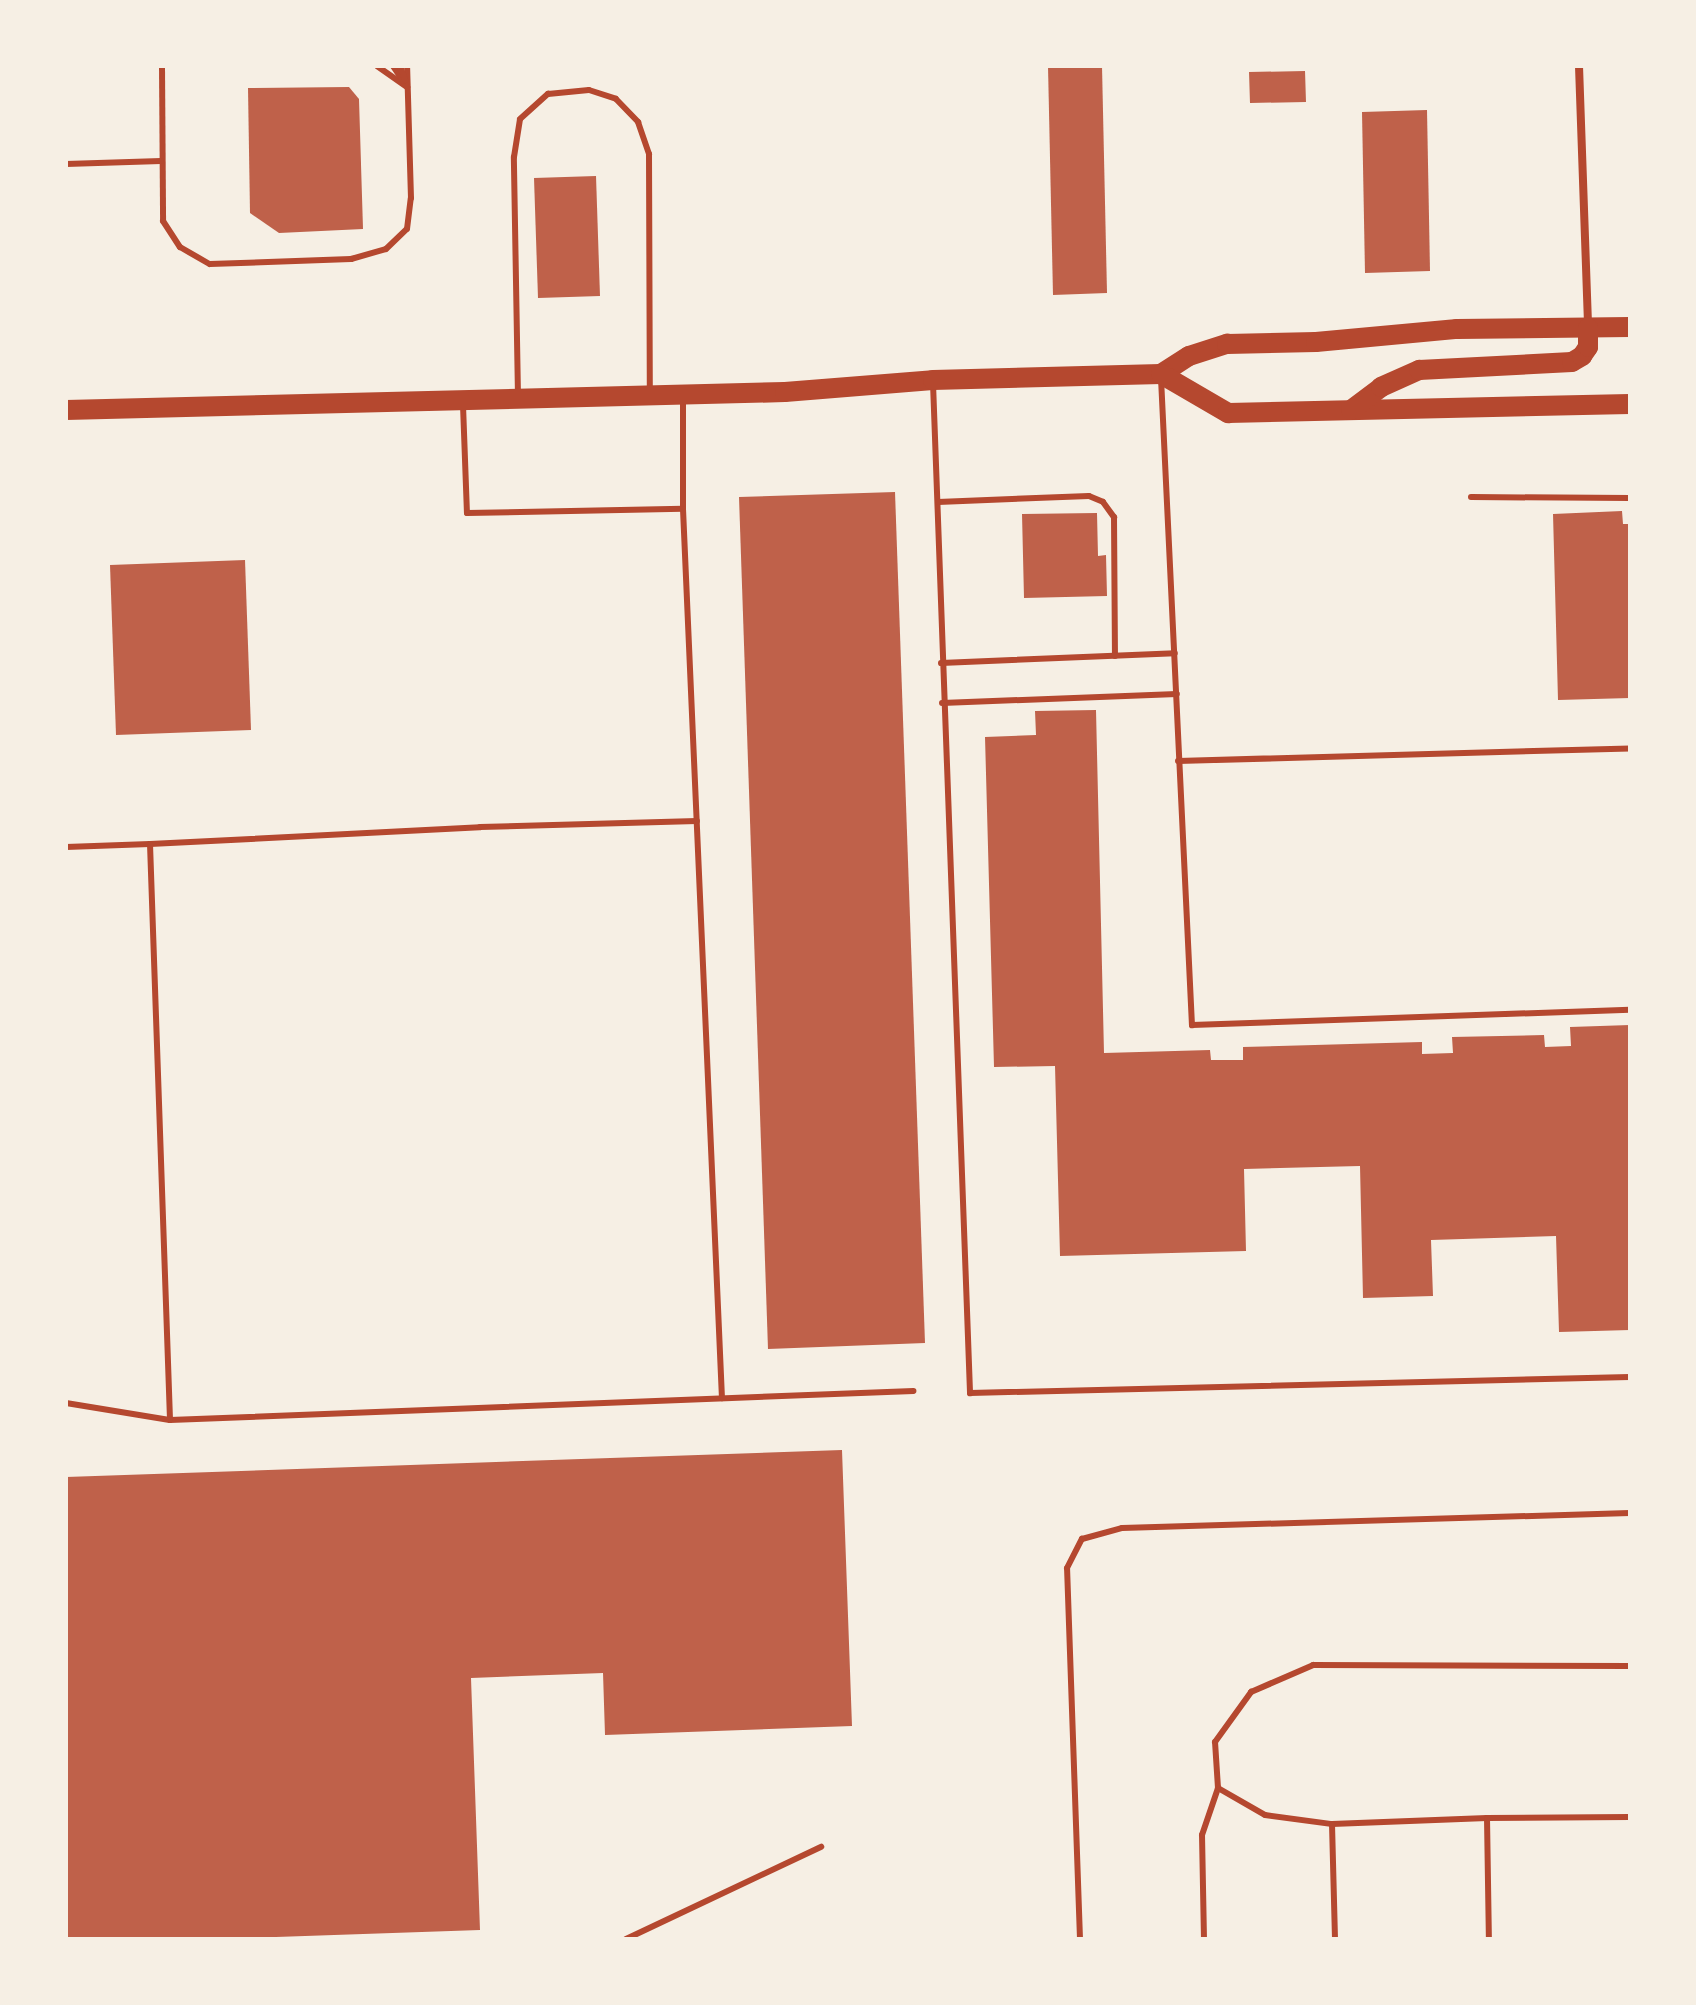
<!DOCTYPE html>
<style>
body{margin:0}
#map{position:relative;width:1696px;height:2005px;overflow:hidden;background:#f6efe4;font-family:"PT Serif",serif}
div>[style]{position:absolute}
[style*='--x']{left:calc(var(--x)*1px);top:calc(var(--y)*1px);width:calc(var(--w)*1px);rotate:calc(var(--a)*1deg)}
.building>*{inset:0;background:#bf614a}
.service>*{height:6px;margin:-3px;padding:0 3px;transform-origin:3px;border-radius:3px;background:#b5482f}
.minor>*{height:8px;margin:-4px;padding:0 4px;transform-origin:4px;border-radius:4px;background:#b5482f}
.primary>*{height:20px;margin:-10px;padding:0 10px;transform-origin:10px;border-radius:10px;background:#b5482f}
span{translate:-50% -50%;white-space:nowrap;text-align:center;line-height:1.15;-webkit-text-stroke:8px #f6efe4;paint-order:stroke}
.frame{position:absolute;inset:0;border:68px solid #f6efe4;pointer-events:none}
</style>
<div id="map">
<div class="building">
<div style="clip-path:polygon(1048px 66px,1102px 66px,1107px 293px,1053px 295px)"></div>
<div style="clip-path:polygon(1305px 71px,1306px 102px,1250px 103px,1249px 72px)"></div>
<div style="clip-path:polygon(349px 87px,359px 99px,363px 229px,279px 233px,250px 213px,248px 88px)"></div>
<div style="clip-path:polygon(1427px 110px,1430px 271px,1365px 273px,1362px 112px)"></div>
<div style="clip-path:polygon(596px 176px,600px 296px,538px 298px,534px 178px)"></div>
<div style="clip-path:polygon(895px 492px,925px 1343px,768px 1349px,739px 497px)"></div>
<div style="clip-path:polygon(1622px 511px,1623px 524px,1630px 524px,1630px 698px,1558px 700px,1553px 514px)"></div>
<div style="clip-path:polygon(1097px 513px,1098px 556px,1106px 555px,1107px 596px,1024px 598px,1022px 514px)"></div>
<div style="clip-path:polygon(245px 560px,251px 730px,116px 735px,110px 565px)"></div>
<div style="clip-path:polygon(1096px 710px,1104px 1053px,1210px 1050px,1211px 1060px,1243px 1060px,1243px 1047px,1422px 1042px,1422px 1054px,1453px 1053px,1452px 1037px,1544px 1035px,1545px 1047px,1571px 1046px,1570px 1027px,1630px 1025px,1630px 1330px,1559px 1332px,1556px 1236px,1431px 1240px,1433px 1296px,1363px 1298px,1360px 1166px,1244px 1169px,1246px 1251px,1060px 1256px,1055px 1066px,994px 1067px,985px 737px,1036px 735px,1035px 711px)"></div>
<div style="clip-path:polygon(842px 1450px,852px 1726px,605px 1735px,603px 1673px,471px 1678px,480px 1930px,217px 1939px,66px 1939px,66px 1477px)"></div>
</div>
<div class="service">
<div style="--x:162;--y:66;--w:155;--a:89.6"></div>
<div style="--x:163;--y:221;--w:31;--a:57"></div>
<div style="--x:180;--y:247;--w:34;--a:30"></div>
<div style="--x:210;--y:264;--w:141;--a:-2"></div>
<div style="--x:351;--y:259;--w:36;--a:-16"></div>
<div style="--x:386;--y:249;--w:29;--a:-44"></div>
<div style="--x:407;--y:229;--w:31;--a:-83"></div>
<div style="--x:411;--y:198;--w:132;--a:-91.7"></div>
<div style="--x:377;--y:66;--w:37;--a:35"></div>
<div style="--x:393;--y:66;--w:18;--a:56"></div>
<div style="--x:400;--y:66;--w:15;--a:70"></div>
<div style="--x:66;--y:164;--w:95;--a:-1.8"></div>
<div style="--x:1161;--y:378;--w:648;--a:87.26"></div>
<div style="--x:1192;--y:1025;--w:438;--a:-2"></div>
<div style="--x:933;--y:383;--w:1011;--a:87.9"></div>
<div style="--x:970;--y:1393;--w:660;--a:-1.39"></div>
<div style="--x:518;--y:396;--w:239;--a:-91"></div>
<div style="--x:514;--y:157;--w:38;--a:-81"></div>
<div style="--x:520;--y:119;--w:38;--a:-42"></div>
<div style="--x:548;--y:94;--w:41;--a:-5.6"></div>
<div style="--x:589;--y:90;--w:28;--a:18"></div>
<div style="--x:616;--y:99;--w:32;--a:46"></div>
<div style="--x:638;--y:122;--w:34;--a:71"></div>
<div style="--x:649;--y:154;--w:238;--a:89.8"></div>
<div style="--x:463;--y:405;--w:108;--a:87.9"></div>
<div style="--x:467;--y:513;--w:216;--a:-1.1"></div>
<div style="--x:683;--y:509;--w:113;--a:-90"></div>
<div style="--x:1471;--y:497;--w:159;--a:0.4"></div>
<div style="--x:938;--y:502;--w:151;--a:-2.3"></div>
<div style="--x:1089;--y:496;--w:15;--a:23"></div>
<div style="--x:1103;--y:502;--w:19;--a:54"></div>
<div style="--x:1114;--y:517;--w:139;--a:89.6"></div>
<div style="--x:683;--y:509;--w:890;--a:87.49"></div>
<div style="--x:941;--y:663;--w:234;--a:-2.4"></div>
<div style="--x:942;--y:703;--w:235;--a:-2.2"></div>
<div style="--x:1178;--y:761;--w:452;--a:-1.6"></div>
<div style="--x:150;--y:844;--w:330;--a:-2.9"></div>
<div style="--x:480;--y:827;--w:217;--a:-1.6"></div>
<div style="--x:66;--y:847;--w:84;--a:-2"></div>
<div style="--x:150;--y:844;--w:576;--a:88.01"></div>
<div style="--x:170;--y:1420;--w:744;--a:-2.24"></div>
<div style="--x:66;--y:1403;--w:105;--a:9.3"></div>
<div style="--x:1218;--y:1788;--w:54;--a:29.9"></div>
<div style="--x:1265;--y:1815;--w:68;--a:7.7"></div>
<div style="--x:1332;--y:1824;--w:155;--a:-2.2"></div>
<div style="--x:1487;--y:1818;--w:121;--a:89.1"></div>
<div style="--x:1487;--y:1818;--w:143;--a:-0.4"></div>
<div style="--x:1332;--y:1824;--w:115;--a:88.5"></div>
<div style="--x:626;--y:1939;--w:216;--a:-25.3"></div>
<div style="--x:1080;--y:1939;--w:371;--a:-92"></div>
<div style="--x:1067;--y:1568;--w:33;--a:-63"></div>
<div style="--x:1082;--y:1539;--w:41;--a:-15.4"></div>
<div style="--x:1122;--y:1528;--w:508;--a:-1.69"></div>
<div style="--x:1204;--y:1939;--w:104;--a:-91.1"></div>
<div style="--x:1202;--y:1835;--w:50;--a:-71.2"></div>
<div style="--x:1218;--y:1788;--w:46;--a:-93.7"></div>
<div style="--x:1215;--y:1742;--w:62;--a:-54.2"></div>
<div style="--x:1251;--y:1692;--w:68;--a:-23.5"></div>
<div style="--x:1313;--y:1665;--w:317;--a:0.2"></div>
</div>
<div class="minor">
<div style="--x:1579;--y:66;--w:261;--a:88"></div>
</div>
<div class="primary">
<div style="--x:1161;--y:374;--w:33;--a:-33"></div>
<div style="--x:1189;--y:356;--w:40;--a:-18"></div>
<div style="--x:1227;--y:344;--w:89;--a:-1.3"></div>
<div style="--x:1316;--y:342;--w:142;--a:-5.3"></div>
<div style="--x:1457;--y:329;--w:173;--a:-0.7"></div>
<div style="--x:66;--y:410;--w:719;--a:-1.43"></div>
<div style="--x:785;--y:392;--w:148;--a:-4.6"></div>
<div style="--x:933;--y:380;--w:228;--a:-1.5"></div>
<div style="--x:1161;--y:374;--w:78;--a:30.2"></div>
<div style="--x:1228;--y:413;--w:402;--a:-1.3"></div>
<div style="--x:1351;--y:410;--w:38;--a:-37"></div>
<div style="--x:1381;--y:387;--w:42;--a:-24.1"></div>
<div style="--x:1419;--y:370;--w:153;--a:-3"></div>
<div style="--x:1572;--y:362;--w:12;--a:-31"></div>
<div style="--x:1582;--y:356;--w:11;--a:-56"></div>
<div style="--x:1588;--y:347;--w:19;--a:-90"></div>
</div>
<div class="frame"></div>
</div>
